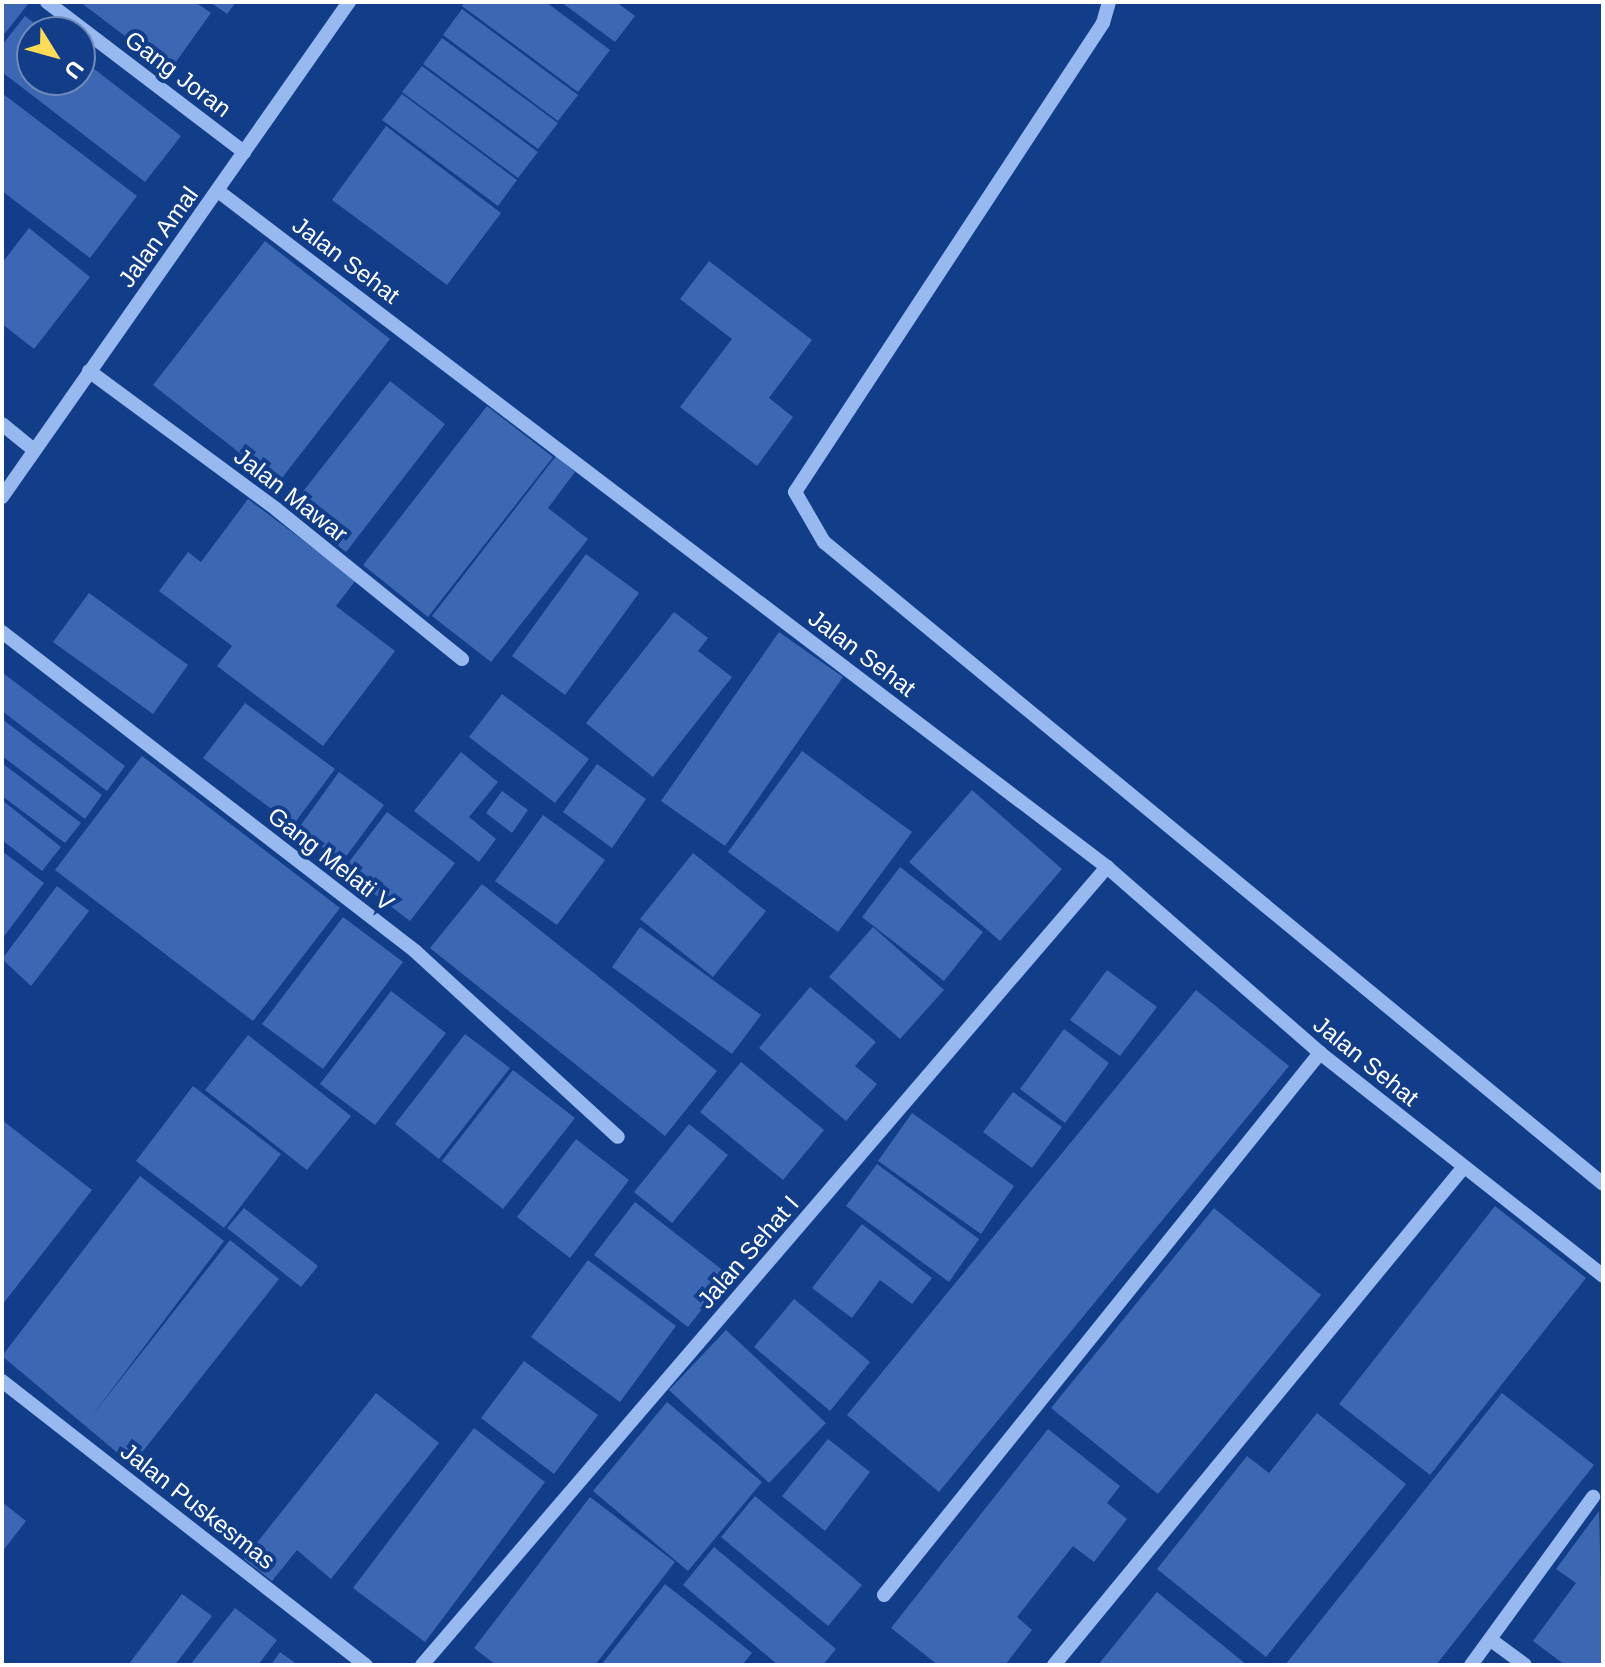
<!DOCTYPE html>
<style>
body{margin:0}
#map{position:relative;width:1605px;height:1667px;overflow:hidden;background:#123d89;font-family:Helvetica,sans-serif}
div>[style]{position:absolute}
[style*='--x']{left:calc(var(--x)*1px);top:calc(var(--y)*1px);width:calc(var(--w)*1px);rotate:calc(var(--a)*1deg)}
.building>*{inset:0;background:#3b67b3}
.minor>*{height:14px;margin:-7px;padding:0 7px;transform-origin:7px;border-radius:7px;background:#98b9f0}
span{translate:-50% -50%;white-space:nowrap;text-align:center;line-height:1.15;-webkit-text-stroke:8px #123d89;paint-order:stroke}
.street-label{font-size:24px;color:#fff}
.frame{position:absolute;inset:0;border:4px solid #fff;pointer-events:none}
.north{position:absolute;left:16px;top:16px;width:80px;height:80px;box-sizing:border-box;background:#123d89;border:2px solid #718bb8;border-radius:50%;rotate:127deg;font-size:22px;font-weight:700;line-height:32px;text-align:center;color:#fff}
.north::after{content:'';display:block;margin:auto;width:28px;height:36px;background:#ffdb57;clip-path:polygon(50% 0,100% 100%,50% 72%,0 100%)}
</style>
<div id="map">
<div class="building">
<div style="clip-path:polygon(2px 2px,28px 4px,2px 37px)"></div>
<div style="clip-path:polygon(80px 2px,195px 2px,211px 13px,170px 70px)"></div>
<div style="clip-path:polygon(210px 2px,236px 2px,227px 14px)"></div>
<div style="clip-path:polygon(465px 2px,546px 2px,610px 50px,578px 92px,462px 6px)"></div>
<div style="clip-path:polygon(561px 2px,616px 2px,635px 16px,615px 42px)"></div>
<div style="clip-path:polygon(462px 9px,578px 95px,558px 121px,443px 35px)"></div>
<div style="clip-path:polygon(25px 16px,46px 32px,32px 32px,32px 80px,80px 80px,80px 58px,181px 136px,145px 182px,2px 72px,2px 45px)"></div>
<div style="clip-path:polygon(442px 38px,558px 123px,538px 149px,423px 64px)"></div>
<div style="clip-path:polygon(422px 66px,538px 152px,518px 178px,402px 92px)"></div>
<div style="clip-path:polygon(2px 93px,137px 196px,90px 258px,2px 191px)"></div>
<div style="clip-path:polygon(402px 94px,517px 180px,498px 206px,382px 120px)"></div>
<div style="clip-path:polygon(386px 126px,501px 213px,447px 285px,332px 200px)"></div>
<div style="clip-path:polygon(29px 228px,90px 277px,34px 349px,2px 324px,2px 263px)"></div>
<div style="clip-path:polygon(265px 241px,390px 339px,278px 483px,153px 385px)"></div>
<div style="clip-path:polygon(709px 261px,812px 340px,769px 398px,793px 417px,757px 466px,680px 407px,732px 339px,680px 299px)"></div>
<div style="clip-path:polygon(390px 381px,445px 424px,346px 552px,290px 508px)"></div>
<div style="clip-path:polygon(487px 406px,553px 457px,428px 617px,363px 565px)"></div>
<div style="clip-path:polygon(556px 456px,575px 472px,548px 508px,588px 539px,491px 662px,432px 616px)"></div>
<div style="clip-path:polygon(248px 499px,356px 580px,336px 606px,395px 651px,323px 746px,217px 666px,232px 646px,159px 591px,188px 552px,201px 562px)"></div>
<div style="clip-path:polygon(586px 554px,639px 593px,565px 695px,512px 656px)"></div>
<div style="clip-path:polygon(89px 593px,188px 665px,153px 714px,53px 642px)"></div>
<div style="clip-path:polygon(674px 612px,708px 638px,698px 651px,732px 677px,653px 777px,586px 723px)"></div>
<div style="clip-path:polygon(779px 632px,843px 677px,725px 846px,661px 801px)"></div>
<div style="clip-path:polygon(3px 673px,125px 766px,107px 791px,2px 711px)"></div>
<div style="clip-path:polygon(502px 694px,589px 759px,555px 803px,469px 737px)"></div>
<div style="clip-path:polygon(245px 703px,335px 769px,293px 825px,203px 758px)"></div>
<div style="clip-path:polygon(2px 719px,102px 795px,85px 819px,2px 756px)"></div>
<div style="clip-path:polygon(802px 751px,912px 832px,838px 932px,728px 852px)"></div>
<div style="clip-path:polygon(461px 752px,498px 782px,469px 817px,496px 839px,479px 862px,414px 811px)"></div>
<div style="clip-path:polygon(142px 756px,340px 908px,253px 1021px,55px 870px)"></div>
<div style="clip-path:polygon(2px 763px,81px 823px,65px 843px,2px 796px)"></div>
<div style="clip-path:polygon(597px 764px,646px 799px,612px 848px,563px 812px)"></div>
<div style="clip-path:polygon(339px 772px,384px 805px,342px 862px,298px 829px)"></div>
<div style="clip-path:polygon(972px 790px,1062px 869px,1000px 941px,909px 862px)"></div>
<div style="clip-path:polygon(502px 791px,528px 810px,512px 833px,486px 813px)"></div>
<div style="clip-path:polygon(2px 800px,61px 847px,42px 871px,2px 840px)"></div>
<div style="clip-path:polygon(387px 812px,455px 863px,410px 921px,343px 870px)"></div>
<div style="clip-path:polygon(543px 815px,605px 860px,557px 925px,495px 881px)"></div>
<div style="clip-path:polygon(2px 851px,44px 883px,2px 939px)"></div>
<div style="clip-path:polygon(693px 853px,766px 911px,713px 977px,640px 919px)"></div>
<div style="clip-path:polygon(900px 867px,983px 932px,944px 981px,862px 917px)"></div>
<div style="clip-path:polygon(482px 884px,717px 1071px,665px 1136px,430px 948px)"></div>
<div style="clip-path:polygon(57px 886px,89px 911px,31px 986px,2px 959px)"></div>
<div style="clip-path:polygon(343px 917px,403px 962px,323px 1069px,262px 1024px)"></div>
<div style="clip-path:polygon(640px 927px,761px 1015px,732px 1054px,612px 967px)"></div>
<div style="clip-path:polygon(873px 927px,944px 990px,900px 1039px,829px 977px)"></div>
<div style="clip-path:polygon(1107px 970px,1157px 1007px,1120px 1056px,1070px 1020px)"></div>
<div style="clip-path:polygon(810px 987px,876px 1042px,855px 1066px,877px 1084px,846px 1121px,759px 1048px)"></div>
<div style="clip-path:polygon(1196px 990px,1289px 1066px,939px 1492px,847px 1415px)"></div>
<div style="clip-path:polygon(391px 991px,446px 1033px,375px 1125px,320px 1084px)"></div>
<div style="clip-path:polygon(1064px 1029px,1109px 1063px,1065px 1123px,1020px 1089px)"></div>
<div style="clip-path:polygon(465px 1034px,510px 1068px,439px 1159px,395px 1124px)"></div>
<div style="clip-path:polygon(248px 1035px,351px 1116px,307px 1170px,205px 1090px)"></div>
<div style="clip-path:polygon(741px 1062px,824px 1130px,783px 1180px,700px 1112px)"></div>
<div style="clip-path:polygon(513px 1070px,575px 1118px,503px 1209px,442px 1161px)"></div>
<div style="clip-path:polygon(193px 1086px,281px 1154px,224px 1228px,136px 1161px)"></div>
<div style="clip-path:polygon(1013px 1092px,1062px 1127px,1032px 1168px,983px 1132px)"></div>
<div style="clip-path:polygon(912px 1113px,1014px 1186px,981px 1234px,878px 1161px)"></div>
<div style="clip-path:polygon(2px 1120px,92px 1190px,2px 1305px)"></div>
<div style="clip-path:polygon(689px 1124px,728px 1155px,672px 1223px,634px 1192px)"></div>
<div style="clip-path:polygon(576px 1139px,629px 1180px,570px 1258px,517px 1217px)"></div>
<div style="clip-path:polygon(877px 1164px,979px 1239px,949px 1282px,846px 1206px)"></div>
<div style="clip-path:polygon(140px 1176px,224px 1241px,91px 1417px,230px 1240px,279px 1279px,132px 1465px,2px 1356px)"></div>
<div style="clip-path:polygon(635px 1202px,729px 1275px,688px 1327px,594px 1255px)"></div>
<div style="clip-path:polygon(1495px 1206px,1586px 1278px,1430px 1475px,1339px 1404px)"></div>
<div style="clip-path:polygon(244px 1208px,318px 1266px,301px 1287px,227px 1228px)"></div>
<div style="clip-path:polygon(1214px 1208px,1321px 1295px,1158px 1494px,1051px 1408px)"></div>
<div style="clip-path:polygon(862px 1224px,932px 1278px,912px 1304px,880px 1280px,852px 1318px,812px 1288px)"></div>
<div style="clip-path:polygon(588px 1260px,676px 1326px,620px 1402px,531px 1337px)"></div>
<div style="clip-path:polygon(794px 1299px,870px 1362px,830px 1411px,754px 1347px)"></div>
<div style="clip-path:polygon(726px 1330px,826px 1423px,769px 1483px,669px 1390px)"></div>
<div style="clip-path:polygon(524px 1361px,598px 1415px,554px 1474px,481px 1418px)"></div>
<div style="clip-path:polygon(376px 1393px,439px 1443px,331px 1579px,297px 1550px,272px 1581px,244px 1559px)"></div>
<div style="clip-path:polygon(1502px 1393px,1594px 1465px,1436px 1665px,1285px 1665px)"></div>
<div style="clip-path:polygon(667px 1402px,762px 1482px,688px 1571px,593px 1491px)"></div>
<div style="clip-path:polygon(1317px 1413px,1406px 1484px,1266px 1657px,1157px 1569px,1247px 1456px,1269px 1473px)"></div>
<div style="clip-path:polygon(474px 1428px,545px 1482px,425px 1642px,353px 1588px)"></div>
<div style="clip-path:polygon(1048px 1429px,1120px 1486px,1107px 1503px,1127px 1519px,1094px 1562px,1073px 1546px,1017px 1617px,1032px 1630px,1005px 1665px,938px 1665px,891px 1628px)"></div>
<div style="clip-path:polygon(828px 1439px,870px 1472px,825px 1531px,782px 1496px)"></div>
<div style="clip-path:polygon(755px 1496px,862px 1585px,828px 1626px,721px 1537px)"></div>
<div style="clip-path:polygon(590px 1497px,675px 1562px,595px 1665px,496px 1665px,474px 1648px)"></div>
<div style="clip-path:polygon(2px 1502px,26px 1521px,2px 1552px)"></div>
<div style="clip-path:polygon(1599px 1511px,1603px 1665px,1565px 1665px,1533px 1641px,1576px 1583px,1556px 1569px)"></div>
<div style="clip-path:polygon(714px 1547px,836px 1649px,823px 1665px,778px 1665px,683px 1585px)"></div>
<div style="clip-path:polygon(665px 1584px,752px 1653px,742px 1665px,601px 1665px)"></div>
<div style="clip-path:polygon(1157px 1592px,1247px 1665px,1098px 1665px)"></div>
<div style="clip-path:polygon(182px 1594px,212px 1616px,175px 1665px,128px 1665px)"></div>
<div style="clip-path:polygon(235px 1608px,277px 1640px,258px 1665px,190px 1665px)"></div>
<div style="clip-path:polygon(280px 1652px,298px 1665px,271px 1665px)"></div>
</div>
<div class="minor">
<div style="--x:47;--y:2;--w:248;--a:37.3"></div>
<div style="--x:1109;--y:2;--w:22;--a:106"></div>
<div style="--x:1103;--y:23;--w:561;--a:123.29"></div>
<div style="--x:795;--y:492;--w:58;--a:59.9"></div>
<div style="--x:824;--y:542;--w:1009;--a:39.49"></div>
<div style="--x:218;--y:191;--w:1117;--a:37.25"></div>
<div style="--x:1107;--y:867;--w:283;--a:41.1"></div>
<div style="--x:1320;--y:1053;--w:360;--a:38.2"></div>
<div style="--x:89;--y:371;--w:232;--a:36.4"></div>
<div style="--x:276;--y:509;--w:239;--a:38.9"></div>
<div style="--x:2;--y:424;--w:41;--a:39.1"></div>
<div style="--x:2;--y:497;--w:605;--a:-54.97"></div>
<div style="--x:2;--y:632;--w:522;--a:37.68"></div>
<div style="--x:415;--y:951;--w:275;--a:42.5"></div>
<div style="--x:2;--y:1381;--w:462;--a:38"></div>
<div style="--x:884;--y:1595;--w:696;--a:-51.19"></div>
<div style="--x:1491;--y:1640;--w:42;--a:36.3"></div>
<div style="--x:422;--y:1665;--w:1052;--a:-49.36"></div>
<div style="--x:1054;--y:1665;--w:644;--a:-50.55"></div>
<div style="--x:1471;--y:1665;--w:208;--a:-54"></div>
</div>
<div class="street-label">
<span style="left:178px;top:74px;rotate:37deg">Gang Joran</span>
<span style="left:158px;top:237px;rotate:-54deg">Jalan Amal</span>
<span style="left:346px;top:260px;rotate:37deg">Jalan Sehat</span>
<span style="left:291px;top:495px;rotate:38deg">Jalan Mawar</span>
<span style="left:862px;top:653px;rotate:37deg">Jalan Sehat</span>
<span style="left:331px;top:859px;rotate:38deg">Gang Melati V</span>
<span style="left:1366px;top:1061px;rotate:39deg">Jalan Sehat</span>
<span style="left:748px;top:1252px;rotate:-49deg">Jalan Sehat I</span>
<span style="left:198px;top:1506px;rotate:38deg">Jalan Puskesmas</span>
</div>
<div class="frame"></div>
<div class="north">U</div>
</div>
